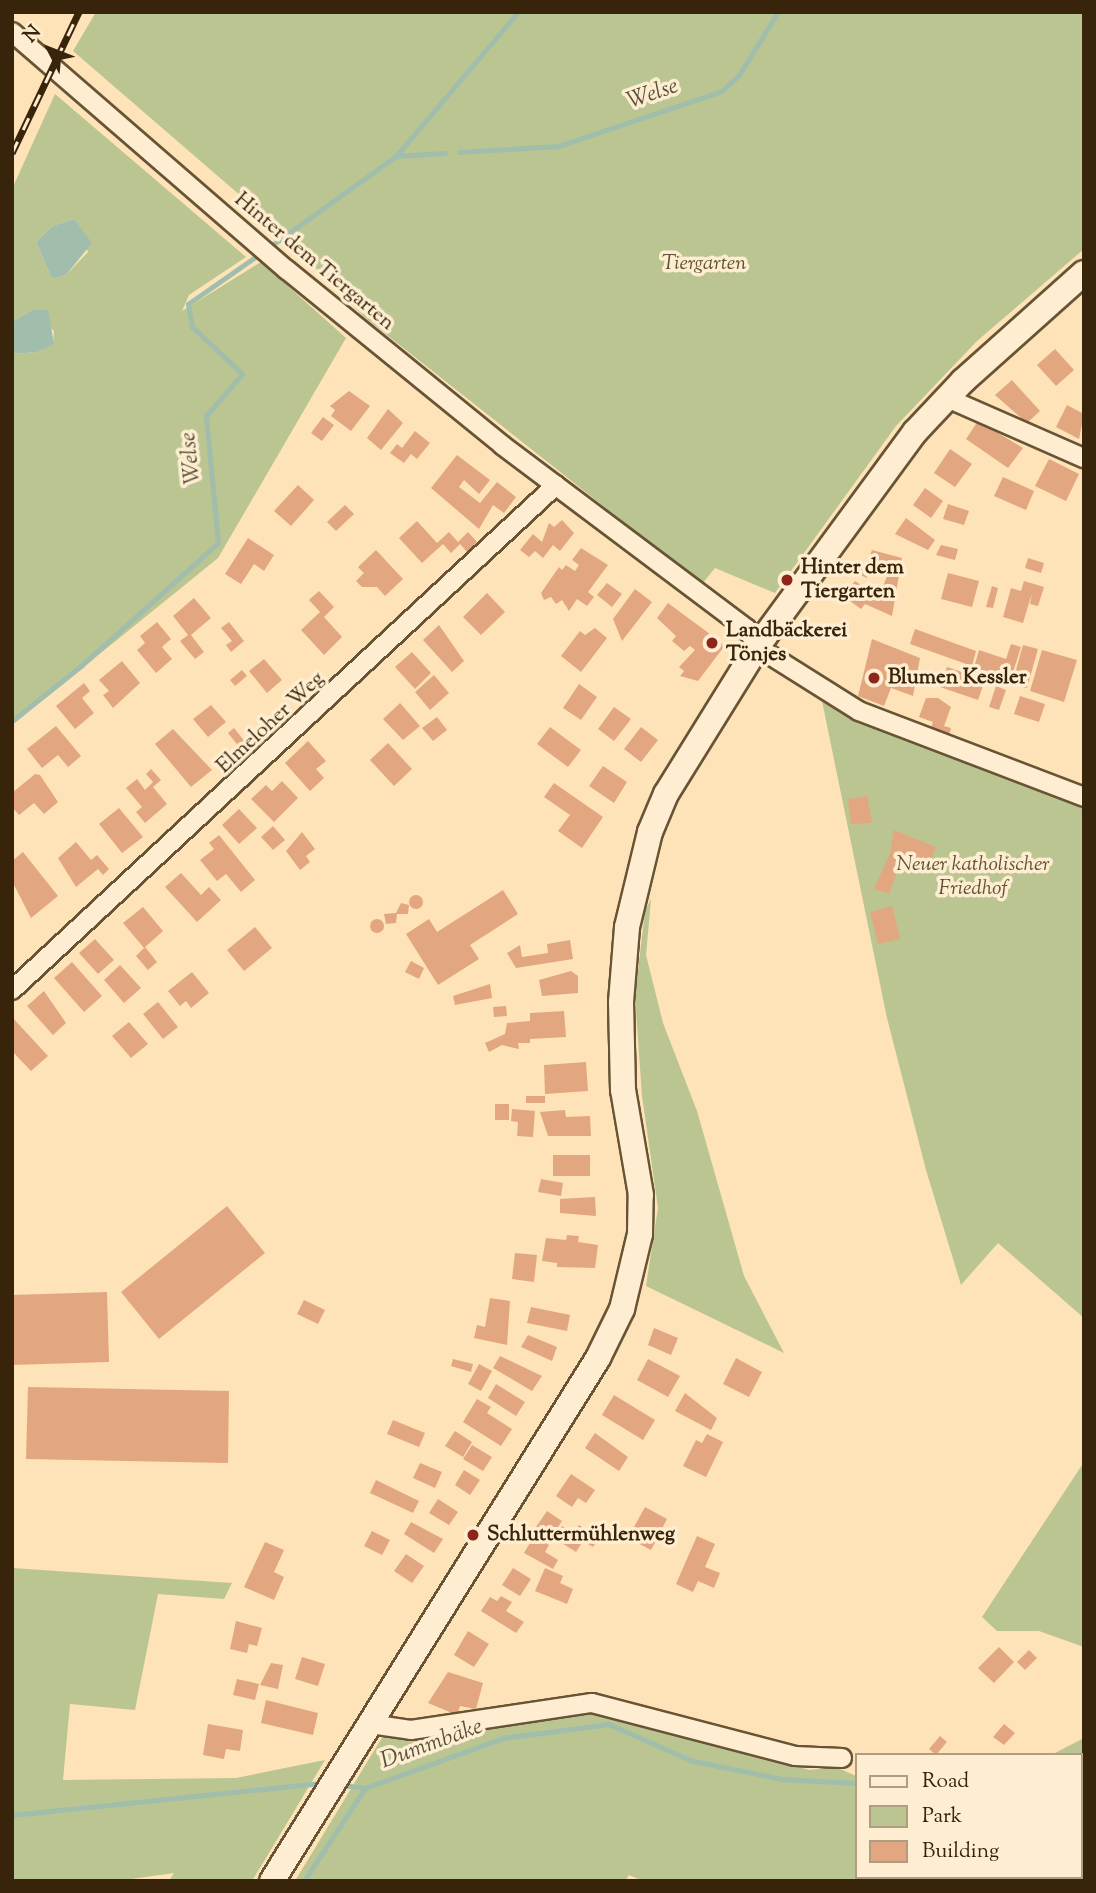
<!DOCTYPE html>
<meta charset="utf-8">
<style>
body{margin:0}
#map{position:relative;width:1096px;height:1893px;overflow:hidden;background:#fde3b7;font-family:"Sorts Mill Goudy",serif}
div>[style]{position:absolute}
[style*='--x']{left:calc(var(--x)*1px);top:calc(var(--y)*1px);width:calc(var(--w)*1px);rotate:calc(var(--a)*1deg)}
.green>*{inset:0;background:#bac592}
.water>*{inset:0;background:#a0beab}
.stream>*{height:4.5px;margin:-2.25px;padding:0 2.25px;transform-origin:2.25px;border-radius:2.25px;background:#a0beab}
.building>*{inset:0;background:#e2a780}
.round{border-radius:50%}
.roads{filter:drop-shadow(2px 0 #685435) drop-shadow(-2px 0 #685435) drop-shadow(0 2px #685435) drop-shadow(0 -2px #685435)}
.minor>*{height:18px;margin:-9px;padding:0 9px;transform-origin:9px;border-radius:9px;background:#feedd0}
.secondary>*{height:24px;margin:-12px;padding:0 12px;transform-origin:12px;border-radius:12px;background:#feedd0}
.rail>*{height:7px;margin-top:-3.5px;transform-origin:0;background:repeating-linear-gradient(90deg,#feedd0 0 13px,#37240a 0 26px);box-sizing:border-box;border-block:2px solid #37240a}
.dots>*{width:19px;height:19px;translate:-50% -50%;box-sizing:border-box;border:4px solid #feedd0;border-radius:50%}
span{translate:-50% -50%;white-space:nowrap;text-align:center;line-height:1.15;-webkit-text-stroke:7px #feedd0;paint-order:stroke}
.street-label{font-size:21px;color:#37240a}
.park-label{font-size:21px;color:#5e5433;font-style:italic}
.poi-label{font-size:21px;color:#37240a;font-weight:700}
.left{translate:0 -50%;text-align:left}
.water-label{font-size:23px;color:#56523a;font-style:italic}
.frame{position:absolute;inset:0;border:14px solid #37240a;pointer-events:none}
.legend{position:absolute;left:855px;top:1753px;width:228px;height:126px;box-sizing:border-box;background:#feedd0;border:2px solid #ae9d81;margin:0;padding:9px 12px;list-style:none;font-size:21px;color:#37240a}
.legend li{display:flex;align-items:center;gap:14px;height:35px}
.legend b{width:35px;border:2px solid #ae9d81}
.north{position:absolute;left:14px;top:14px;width:70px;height:70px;-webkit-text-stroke:5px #feedd0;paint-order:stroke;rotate:312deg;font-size:19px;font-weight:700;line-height:28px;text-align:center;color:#37240a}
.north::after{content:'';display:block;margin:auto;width:24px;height:32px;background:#37240a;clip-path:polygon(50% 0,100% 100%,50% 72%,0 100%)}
</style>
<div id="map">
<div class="green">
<div style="clip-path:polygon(96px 12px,1084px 12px,1084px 249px,977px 341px,896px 426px,775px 593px,715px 568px,702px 584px,364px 317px,263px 215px,73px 51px)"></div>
<div style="clip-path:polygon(evenodd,55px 94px,246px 257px,189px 295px,182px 311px,261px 262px,346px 338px,218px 558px,12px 725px,12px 354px,38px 352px,53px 344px,54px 331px,32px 310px,12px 322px,12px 189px,55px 94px,74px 219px,88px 252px,66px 275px,52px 279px,36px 242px,52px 226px,74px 219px)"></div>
<div style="clip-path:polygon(821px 696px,1084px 802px,1084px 1318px,998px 1243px,961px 1285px,926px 1170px,887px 1018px)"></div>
<div style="clip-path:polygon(651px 899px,646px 955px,663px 1023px,697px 1111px,744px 1276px,784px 1353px,646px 1286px,658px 1208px,642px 1096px,635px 996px,645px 911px)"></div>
<div style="clip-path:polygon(1084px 1462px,1084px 1647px,1039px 1631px,997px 1631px,982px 1617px)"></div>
<div style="clip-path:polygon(12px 1568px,232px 1583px,224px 1599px,158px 1594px,135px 1710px,70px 1704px,63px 1780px,236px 1778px,325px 1760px,252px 1881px,169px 1881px,174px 1873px,117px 1881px,12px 1881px)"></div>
<div style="clip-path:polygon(605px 1710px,809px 1770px,836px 1767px,856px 1776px,856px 1877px,937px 1881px,643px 1881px,629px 1875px,625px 1881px,295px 1881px,386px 1731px,418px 1736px)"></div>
<div style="clip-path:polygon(1084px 1738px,1084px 1881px,966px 1881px,964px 1877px,1080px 1877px,1080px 1755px,1051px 1755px)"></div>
</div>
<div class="water">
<div style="clip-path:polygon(74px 219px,92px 243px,66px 275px,52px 279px,36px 242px,52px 226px)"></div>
<div style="clip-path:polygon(32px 310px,48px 310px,54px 344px,38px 352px,12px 354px,12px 322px)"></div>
</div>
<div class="stream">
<div style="--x:459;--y:152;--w:100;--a:-3.4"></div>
<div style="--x:559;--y:146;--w:172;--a:-18.6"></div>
<div style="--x:722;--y:91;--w:23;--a:-43"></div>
<div style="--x:739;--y:75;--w:74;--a:-58.2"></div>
<div style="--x:396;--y:156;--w:49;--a:-3.5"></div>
<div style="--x:268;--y:248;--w:158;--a:-35.7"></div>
<div style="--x:396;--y:156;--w:189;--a:-49.7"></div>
<div style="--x:12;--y:721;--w:88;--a:-38.6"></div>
<div style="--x:81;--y:666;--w:184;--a:-41.9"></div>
<div style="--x:218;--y:543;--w:128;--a:-95.4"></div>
<div style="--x:206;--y:416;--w:55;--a:-49.4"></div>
<div style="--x:242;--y:374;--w:69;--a:-136.8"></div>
<div style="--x:192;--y:327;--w:23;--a:-100"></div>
<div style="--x:188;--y:304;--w:89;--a:-34.9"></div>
<div style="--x:342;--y:1785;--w:23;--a:7"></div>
<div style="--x:365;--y:1788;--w:147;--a:-19.9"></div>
<div style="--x:503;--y:1738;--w:107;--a:-7.5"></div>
<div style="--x:609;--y:1724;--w:92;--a:23.8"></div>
<div style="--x:693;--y:1761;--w:91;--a:11.4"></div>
<div style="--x:782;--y:1779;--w:74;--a:3.1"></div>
<div style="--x:12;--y:1815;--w:313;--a:-5.9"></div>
<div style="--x:304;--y:1881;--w:111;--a:-56.7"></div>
<div style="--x:911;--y:1881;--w:6;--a:-45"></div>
</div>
<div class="building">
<div style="clip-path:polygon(1055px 349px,1074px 370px,1056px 386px,1037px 365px)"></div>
<div style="clip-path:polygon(1012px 380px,1040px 411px,1027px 423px,995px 395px)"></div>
<div style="clip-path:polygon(349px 391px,370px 406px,351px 431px,331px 416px,335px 410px,330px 406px)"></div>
<div style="clip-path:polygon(1067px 405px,1084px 414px,1079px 439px,1056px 427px)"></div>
<div style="clip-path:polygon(388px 409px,403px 423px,381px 450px,367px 438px)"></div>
<div style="clip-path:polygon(323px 417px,334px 425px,322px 441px,311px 433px)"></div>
<div style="clip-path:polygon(978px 421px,1023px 448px,1008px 468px,966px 439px)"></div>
<div style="clip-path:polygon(415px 431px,430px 443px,417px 459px,411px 454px,404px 463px,390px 453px,397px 444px,402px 448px)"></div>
<div style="clip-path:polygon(950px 449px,972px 464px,955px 487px,934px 473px)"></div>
<div style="clip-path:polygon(457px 455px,490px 480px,479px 494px,464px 480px,459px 487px,480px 503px,497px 482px,516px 497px,504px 513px,493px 505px,479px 529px,431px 488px)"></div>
<div style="clip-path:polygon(1049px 459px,1079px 474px,1066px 501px,1035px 486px)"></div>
<div style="clip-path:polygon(1003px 477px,1034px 491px,1026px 510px,994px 496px)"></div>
<div style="clip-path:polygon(298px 485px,314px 500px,291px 526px,274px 511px)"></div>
<div style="clip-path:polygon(925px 488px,943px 501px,931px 518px,913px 505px)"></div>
<div style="clip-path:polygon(948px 504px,969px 511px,964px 525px,943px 519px)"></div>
<div style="clip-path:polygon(345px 505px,354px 514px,336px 531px,327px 522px)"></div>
<div style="clip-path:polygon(906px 518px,935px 540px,928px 550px,895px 534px)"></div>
<div style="clip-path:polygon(562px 520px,574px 533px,560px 551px,553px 545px,543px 558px,535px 551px,529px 557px,520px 550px,533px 534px,542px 542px,549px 523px,554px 527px)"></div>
<div style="clip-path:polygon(417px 521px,437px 543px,449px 532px,458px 542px,468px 532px,477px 542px,467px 552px,460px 544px,451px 553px,443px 544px,422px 563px,399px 538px)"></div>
<div style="clip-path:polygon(248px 538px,274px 555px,264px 571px,254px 564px,241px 584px,225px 574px)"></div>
<div style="clip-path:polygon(941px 545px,958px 549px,955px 560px,936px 555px)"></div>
<div style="clip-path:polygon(581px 548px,608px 565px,588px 592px,594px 597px,587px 606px,577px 599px,569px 611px,562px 600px,556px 604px,551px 597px,544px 600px,541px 593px,559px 567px,562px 570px,566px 565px,575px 571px,579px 565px,572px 560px)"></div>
<div style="clip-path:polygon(376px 550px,403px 579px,385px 596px,377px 587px,362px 587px,356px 581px,364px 573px,358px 567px)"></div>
<div style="clip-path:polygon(872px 550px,902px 558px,892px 616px,865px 604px,861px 609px,843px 596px,855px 581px,879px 597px,887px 576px,869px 571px,867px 578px,854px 572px,857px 561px,867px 564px)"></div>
<div style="clip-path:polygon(1028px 558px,1044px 563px,1041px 573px,1025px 568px)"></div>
<div style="clip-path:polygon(948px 573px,979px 581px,972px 607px,941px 599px)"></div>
<div style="clip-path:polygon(1024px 581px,1044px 587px,1038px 606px,1030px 604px,1032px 593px,1023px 623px,1003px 617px,1011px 588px,1021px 591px)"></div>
<div style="clip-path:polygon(607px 583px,622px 594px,612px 607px,597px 595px)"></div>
<div style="clip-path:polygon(992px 586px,998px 588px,993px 608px,986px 607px)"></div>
<div style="clip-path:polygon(635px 589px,652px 602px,622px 641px,613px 619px)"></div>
<div style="clip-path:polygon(319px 591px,334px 607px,324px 617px,342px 637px,324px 655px,301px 630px,320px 612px,309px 600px)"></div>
<div style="clip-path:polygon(487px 593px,505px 612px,481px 635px,463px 617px)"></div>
<div style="clip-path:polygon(194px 598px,211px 618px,191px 635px,204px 652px,195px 659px,180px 641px,188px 635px,173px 616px)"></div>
<div style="clip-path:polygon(668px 603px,722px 643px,723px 648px,698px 681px,680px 676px,684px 671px,679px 667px,695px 650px,690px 646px,684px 651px,672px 641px,676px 636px,657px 618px)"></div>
<div style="clip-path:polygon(157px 622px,171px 639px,162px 647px,172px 659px,156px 673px,137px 650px,145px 643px,140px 636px)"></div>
<div style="clip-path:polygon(229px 622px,244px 641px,231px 652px,226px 645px,232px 641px,221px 628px)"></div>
<div style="clip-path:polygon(439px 625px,464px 661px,452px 672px,423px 640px)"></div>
<div style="clip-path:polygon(595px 628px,607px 638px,581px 672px,561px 656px,580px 631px,585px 635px)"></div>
<div style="clip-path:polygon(915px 629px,976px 651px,972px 666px,910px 644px)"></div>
<div style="clip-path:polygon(872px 639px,920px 658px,913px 696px,891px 688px,884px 706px,858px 696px)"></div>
<div style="clip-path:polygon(1011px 644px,1021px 647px,1010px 682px,973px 671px,979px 650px,1006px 659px)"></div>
<div style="clip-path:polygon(1023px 645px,1038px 649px,1027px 688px,1012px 684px)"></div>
<div style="clip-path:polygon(1042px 650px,1077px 660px,1064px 702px,1030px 691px)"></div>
<div style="clip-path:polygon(412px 652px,431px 673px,415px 689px,395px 667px)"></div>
<div style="clip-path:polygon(264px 659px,282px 680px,267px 693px,249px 671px)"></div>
<div style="clip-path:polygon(122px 661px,140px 683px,113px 708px,103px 695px,109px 691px,99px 680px)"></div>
<div style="clip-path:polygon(947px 667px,985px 680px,978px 700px,940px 687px)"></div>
<div style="clip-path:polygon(242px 670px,247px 676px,235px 686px,230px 680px)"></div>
<div style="clip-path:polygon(434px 675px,449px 693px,430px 710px,415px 692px)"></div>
<div style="clip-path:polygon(84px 683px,90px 691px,82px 698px,94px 713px,75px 729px,56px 706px)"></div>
<div style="clip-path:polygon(579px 684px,597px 697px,581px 720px,563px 708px)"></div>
<div style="clip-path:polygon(996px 686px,1006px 690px,999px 710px,989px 707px)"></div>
<div style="clip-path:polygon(1020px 696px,1045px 704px,1039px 722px,1014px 714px)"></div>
<div style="clip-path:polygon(926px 698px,938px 698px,951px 707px,944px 726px,951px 728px,949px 736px,931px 729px,933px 722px,919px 717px)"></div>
<div style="clip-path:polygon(400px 703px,420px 726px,403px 740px,383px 719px)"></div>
<div style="clip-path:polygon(211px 705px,226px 722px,208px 737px,193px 719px)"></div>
<div style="clip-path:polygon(614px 707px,631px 719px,614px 741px,598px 729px)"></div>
<div style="clip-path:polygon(437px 717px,447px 730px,433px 741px,422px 728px)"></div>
<div style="clip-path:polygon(56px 726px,81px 756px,68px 767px,58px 755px,42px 768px,27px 749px)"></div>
<div style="clip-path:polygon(550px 727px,581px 750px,568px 767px,537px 744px)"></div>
<div style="clip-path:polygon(641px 727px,658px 740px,641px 762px,624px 749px)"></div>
<div style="clip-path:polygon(234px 728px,246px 743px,240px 748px,228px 733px)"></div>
<div style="clip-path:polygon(173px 729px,212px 770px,191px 787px,155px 744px)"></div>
<div style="clip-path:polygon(308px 741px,326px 761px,316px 769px,324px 778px,310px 791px,285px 763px)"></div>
<div style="clip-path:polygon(388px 743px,412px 769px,394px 786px,370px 760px)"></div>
<div style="clip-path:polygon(603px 766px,627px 782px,614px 803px,589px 786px)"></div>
<div style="clip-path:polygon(151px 769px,161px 780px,153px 787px,167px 804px,145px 823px,136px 812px,142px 807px,126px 788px,137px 779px,145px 790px,153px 782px,146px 774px)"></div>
<div style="clip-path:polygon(35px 774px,40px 775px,58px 802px,44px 814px,34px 803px,19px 815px,12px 807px,12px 793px)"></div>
<div style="clip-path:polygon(282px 781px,298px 798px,274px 822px,251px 799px,266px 785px,272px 791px)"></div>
<div style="clip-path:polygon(554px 783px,603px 817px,582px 848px,558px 831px,570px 815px,544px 797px)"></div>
<div style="clip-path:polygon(867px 796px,872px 823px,851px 824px,848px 799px)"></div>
<div style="clip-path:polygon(119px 808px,143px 837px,122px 853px,99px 824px)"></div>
<div style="clip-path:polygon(239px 809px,257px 828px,239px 844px,222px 825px)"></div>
<div style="clip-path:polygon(273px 826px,285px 840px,273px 850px,261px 837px)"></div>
<div style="clip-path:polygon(894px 830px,936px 847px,928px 866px,920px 863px,917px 871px,900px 864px,889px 894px,874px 889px,890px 853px)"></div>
<div style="clip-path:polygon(302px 832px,315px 849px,306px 856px,310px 862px,300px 870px,286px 851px)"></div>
<div style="clip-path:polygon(219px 835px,255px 880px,241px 892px,226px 874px,217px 881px,200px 860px,214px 849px,209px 843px)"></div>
<div style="clip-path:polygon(76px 842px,91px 860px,97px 855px,109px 869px,103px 875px,98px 869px,76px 887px,58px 858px)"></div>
<div style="clip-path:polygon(23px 852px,58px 896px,31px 918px,12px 881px,12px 861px)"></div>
<div style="clip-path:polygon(181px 873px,201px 895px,209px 887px,221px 900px,197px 922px,165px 887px)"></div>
<div style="clip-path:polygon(503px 890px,518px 914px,470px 945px,479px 959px,438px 985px,406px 934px,429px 919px,437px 932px)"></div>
<div class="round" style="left:409px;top:895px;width:14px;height:14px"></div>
<div style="clip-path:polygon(401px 903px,409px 905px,408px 914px,397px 914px,396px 923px,386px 924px,384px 914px,396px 913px)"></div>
<div style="clip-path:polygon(892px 906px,900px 939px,878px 944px,870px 912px)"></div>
<div style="clip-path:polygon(143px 907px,163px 931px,144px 948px,123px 923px)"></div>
<div class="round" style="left:370px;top:919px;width:14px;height:14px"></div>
<div style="clip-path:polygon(255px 927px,272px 948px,244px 971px,227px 950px)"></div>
<div style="clip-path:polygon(95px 939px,114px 960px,98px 974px,79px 953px)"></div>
<div style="clip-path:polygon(570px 940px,573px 959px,516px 968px,507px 953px,520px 945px,522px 957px,548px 953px,547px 944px)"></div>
<div style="clip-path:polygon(145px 947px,157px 962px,148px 970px,136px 956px)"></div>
<div style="clip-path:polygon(411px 961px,424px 968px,419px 979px,405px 972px)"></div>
<div style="clip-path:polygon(72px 962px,102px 996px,84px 1012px,54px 978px)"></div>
<div style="clip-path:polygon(120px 965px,141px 988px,124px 1003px,104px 980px)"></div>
<div style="clip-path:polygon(571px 971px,578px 976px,578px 993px,542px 996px,539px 980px)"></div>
<div style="clip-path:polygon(192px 972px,209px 993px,191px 1008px,186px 1001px,180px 1006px,168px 991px)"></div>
<div style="clip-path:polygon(490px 984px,492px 998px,455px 1005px,453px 996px)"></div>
<div style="clip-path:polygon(44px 991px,66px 1023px,53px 1035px,27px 1006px)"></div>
<div style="clip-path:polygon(158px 1002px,178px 1027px,163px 1039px,143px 1014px)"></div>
<div style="clip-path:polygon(506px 1006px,507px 1016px,494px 1017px,493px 1007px)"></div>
<div style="clip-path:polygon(564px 1011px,566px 1037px,530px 1039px,530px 1043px,518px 1043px,519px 1049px,502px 1045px,489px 1052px,485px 1043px,505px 1034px,507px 1023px,530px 1021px,530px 1013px)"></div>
<div style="clip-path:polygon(12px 1017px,48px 1056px,31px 1071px,12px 1051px)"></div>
<div style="clip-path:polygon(129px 1022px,148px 1044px,131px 1058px,112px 1036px)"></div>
<div style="clip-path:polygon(586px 1062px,588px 1091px,545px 1094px,544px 1065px)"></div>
<div style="clip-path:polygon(526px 1096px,545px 1096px,545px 1103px,526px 1103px)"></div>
<div style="clip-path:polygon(495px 1104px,509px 1104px,509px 1120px,495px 1120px)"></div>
<div style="clip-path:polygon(512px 1109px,535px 1111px,533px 1137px,517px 1136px,518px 1122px,511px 1121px)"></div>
<div style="clip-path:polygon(565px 1110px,566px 1117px,590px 1116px,591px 1136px,548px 1136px,540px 1112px)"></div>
<div style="clip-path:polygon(553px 1155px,590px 1155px,590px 1176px,553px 1176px)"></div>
<div style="clip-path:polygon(541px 1179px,563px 1183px,561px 1196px,538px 1192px)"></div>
<div style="clip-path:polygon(595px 1197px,596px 1216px,560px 1213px,560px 1199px)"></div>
<div style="clip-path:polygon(227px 1206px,265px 1253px,159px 1339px,121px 1292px)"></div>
<div style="clip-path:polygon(567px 1235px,579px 1236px,578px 1242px,598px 1245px,595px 1268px,557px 1267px,557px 1263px,542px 1261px,546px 1238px,566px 1240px)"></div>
<div style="clip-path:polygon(515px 1253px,537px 1255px,534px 1282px,512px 1279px)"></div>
<div style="clip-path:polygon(107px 1292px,109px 1362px,12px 1365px,12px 1295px)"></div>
<div style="clip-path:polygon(490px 1298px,510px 1301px,507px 1345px,474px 1338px,477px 1325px,485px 1327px)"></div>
<div style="clip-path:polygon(304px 1300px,325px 1310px,318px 1324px,297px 1314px)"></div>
<div style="clip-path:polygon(531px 1307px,570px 1315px,567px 1331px,527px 1323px)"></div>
<div style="clip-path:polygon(654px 1328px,678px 1338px,671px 1355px,648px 1345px)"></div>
<div style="clip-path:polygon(528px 1335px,557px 1347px,552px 1361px,521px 1347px)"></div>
<div style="clip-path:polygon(500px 1356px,542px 1376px,532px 1391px,493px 1368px)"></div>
<div style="clip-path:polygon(736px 1358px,762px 1372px,749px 1397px,723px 1384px)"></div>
<div style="clip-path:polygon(453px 1359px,473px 1364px,471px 1372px,451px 1366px)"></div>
<div style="clip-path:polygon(648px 1359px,680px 1376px,668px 1397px,637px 1380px)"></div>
<div style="clip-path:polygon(479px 1364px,492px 1371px,481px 1391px,468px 1384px)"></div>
<div style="clip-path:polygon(496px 1384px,525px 1402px,516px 1416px,488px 1398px)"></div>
<div style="clip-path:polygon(28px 1387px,229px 1391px,228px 1463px,26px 1459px)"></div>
<div style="clip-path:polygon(685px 1393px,717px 1418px,711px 1430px,675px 1411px)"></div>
<div style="clip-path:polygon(614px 1395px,655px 1420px,643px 1440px,602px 1415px)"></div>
<div style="clip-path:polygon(477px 1399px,491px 1407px,487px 1413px,512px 1429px,501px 1446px,463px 1422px)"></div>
<div style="clip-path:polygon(393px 1420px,425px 1433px,419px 1447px,387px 1434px)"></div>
<div style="clip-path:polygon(455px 1431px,472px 1442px,463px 1457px,445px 1446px)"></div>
<div style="clip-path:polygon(595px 1433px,628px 1457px,619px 1471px,585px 1448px)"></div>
<div style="clip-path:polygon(707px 1434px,723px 1442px,706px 1477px,683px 1466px,696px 1440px,702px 1443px)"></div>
<div style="clip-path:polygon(472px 1445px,492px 1457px,483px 1471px,463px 1459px)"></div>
<div style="clip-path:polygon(420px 1463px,442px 1472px,435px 1488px,413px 1478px)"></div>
<div style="clip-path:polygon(464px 1470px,480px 1480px,470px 1495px,455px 1485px)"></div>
<div style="clip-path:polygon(571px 1474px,595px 1490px,586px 1503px,578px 1498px,572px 1507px,556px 1496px)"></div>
<div style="clip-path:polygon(376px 1480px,419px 1501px,413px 1513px,370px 1493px)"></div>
<div style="clip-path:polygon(438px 1499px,458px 1512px,449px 1525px,429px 1513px)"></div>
<div style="clip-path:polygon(645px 1507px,667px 1519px,651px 1550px,628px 1538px)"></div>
<div style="clip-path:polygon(547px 1511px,562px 1521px,551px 1537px,536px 1527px)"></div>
<div style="clip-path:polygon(411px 1522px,443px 1539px,434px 1553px,404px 1534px)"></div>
<div style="clip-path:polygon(579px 1525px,599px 1538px,593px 1547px,583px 1541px,576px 1552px,554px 1538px,562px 1526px,573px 1533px)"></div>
<div style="clip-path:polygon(372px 1531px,390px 1540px,382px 1555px,364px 1546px)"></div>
<div style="clip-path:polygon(534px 1536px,549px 1545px,545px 1552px,558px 1560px,553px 1569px,524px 1553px)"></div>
<div style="clip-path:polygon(697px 1536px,715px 1544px,705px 1567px,720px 1573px,714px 1588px,698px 1581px,693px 1592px,676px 1584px)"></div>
<div style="clip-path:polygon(265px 1542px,284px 1550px,274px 1572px,284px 1577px,274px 1600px,244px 1587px)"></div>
<div style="clip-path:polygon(406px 1554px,424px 1566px,412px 1583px,394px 1571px)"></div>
<div style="clip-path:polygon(513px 1568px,531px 1579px,520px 1596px,502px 1585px)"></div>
<div style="clip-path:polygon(545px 1568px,563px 1576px,560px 1583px,573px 1589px,567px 1604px,535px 1591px)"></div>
<div style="clip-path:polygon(501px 1596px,512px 1602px,506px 1611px,524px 1622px,516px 1633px,481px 1611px,490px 1597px,497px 1601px)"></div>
<div style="clip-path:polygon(236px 1621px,262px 1628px,257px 1646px,249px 1644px,247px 1653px,230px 1649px)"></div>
<div style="clip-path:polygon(468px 1631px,489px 1644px,474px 1667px,454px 1655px)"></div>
<div style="clip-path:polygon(999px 1647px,1014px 1662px,994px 1683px,978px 1668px)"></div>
<div style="clip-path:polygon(1029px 1650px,1037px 1658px,1025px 1670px,1017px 1662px)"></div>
<div style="clip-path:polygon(302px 1657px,325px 1664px,318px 1686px,295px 1679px)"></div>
<div style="clip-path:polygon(271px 1663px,283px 1665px,278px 1689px,260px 1685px)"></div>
<div style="clip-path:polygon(448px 1672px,483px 1683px,476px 1709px,460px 1706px,457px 1715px,428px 1703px)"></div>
<div style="clip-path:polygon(237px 1679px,259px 1684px,255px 1700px,233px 1695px)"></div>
<div style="clip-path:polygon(266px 1700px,318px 1713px,313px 1735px,261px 1723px)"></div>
<div style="clip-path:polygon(208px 1724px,243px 1730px,240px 1751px,226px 1749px,224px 1759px,203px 1755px)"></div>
<div style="clip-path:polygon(1004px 1724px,1015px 1733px,1004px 1745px,993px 1737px)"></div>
<div style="clip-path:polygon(940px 1736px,947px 1742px,936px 1755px,929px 1749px)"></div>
</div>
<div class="roads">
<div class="minor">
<div style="--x:12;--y:32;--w:364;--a:40.9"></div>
<div style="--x:287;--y:270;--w:277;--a:39.1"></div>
<div style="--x:502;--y:445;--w:306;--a:36.9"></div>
<div style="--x:747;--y:629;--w:21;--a:61"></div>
<div style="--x:757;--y:647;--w:120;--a:32.1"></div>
<div style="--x:859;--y:711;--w:241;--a:20.9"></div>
<div style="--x:947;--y:398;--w:150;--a:23.7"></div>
<div style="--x:12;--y:990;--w:742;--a:-42.87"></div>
<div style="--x:370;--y:1724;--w:41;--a:8.3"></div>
<div style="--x:411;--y:1730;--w:183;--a:-8.5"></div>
<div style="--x:592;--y:1703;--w:210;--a:14.6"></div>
<div style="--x:795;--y:1756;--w:47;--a:2.4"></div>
</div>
<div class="secondary">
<div style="--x:272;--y:1881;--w:616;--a:-58.06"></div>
<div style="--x:598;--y:1358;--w:55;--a:-63.9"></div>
<div style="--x:622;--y:1309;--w:77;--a:-76.5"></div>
<div style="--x:640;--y:1234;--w:39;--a:-89"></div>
<div style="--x:641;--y:1195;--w:107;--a:-99.7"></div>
<div style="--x:623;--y:1090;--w:88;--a:-91.3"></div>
<div style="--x:621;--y:1002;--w:75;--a:-85.4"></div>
<div style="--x:627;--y:927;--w:98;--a:-76.4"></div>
<div style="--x:650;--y:832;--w:41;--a:-67.2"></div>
<div style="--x:666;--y:794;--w:173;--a:-58.2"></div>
<div style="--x:757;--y:647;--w:267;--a:-53.7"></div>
<div style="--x:915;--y:432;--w:70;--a:-46.7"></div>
<div style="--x:963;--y:381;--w:162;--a:-41.8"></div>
</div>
</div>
<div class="rail">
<div style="--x:12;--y:153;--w:156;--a:-64.6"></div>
</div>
<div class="dots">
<div style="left:787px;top:580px;background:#8f2418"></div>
<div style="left:712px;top:643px;background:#8f2418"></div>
<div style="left:874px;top:678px;background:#8f2418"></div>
<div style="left:473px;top:1535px;background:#8f2418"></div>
</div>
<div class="street-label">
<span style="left:314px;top:262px;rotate:40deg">Hinter dem Tiergarten</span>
<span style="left:271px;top:723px;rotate:-43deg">Elmeloher Weg</span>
</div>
<div class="park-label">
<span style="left:704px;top:264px">Tiergarten</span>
<span style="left:973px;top:877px">Neuer katholischer<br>Friedhof</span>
</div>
<div class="poi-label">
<span class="left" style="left:801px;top:580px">Hinter dem<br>Tiergarten</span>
<span class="left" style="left:726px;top:643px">Landbäckerei<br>Tönjes</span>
<span class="left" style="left:888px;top:678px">Blumen Kessler</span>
<span class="left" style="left:487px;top:1535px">Schluttermühlenweg</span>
</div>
<div class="water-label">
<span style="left:653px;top:95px;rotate:-19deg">Welse</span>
<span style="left:192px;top:458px;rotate:-96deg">Welse</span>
<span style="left:432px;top:1745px;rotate:-20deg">Dummbäke</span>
</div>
<div class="frame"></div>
<ul class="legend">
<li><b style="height:9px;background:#feedd0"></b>Road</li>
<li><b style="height:19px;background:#bac592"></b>Park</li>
<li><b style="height:19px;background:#e2a780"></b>Building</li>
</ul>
<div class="north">N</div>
</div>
